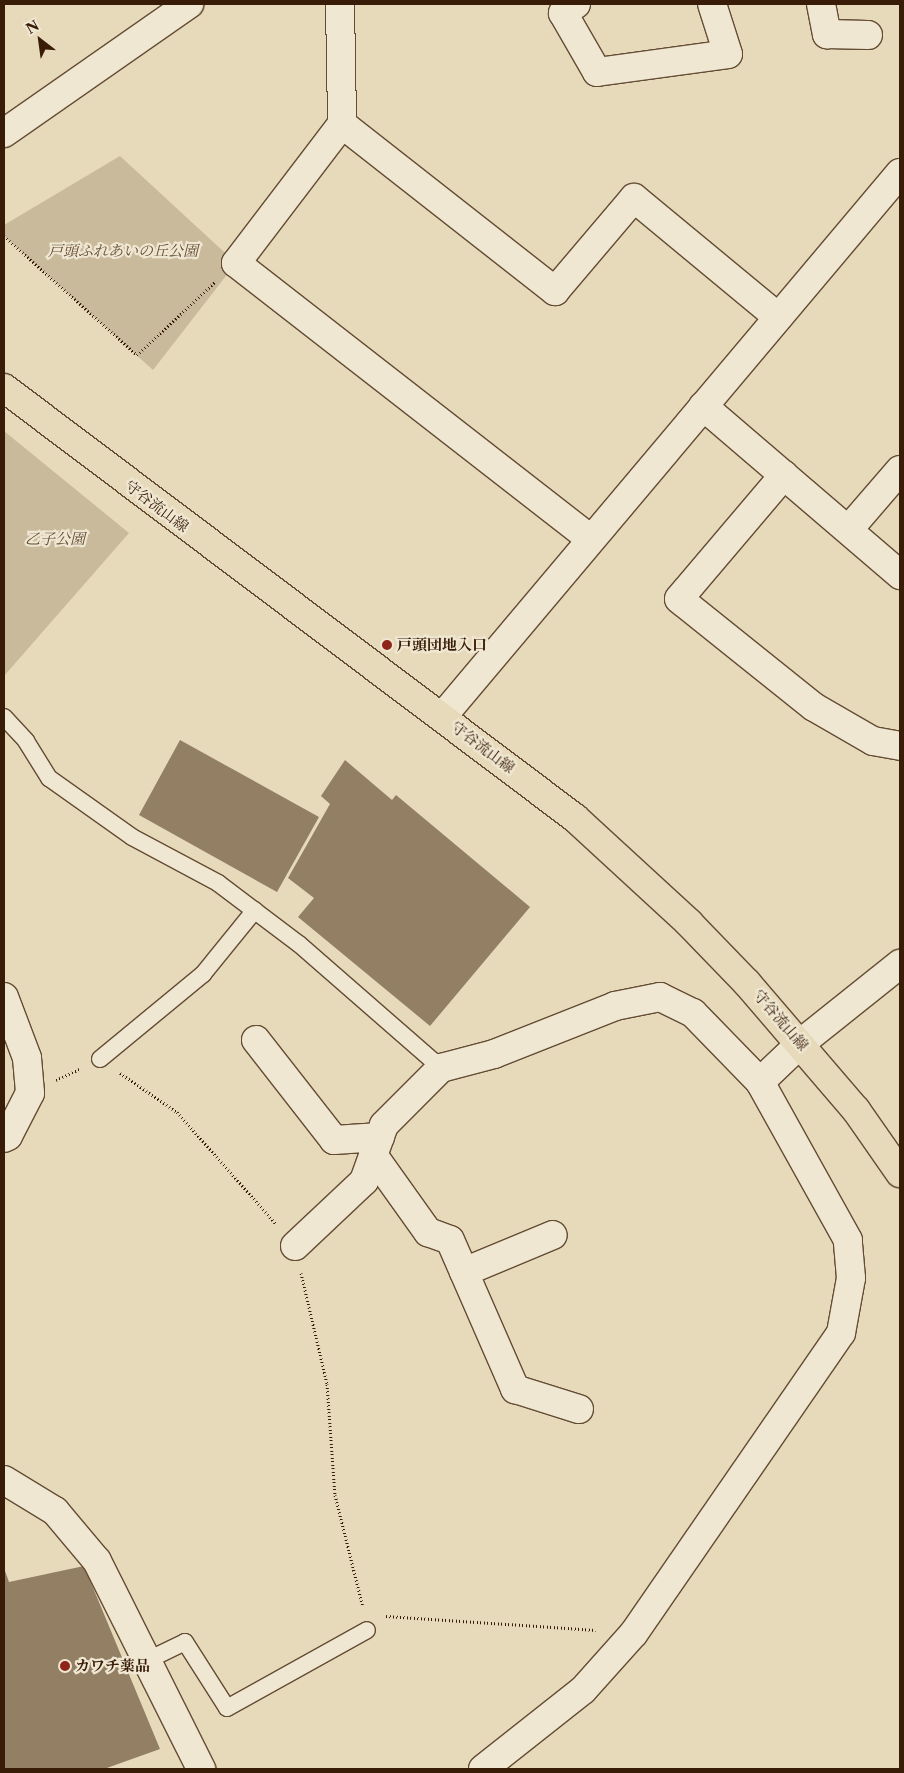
<!DOCTYPE html>
<meta charset="utf-8">
<style>
body{margin:0}
#map{position:relative;width:904px;height:1773px;overflow:hidden;background:#e7daba;font-family:"Libre Caslon Text","Noto Serif JP",serif}
div>[style]{position:absolute}
[style*='--x']{left:calc(var(--x)*1px);top:calc(var(--y)*1px);width:calc(var(--w)*1px);rotate:calc(var(--a)*1deg)}
.green>*{inset:0;background:#c9ba9c}
.building>*{inset:0;background:#937f64}
.path>*{height:3px;margin-top:-1.5px;transform-origin:0;background:repeating-linear-gradient(90deg,#381c07 0 1px,transparent 0 3.5px)}
.roads{filter:drop-shadow(1px 0 #644c34) drop-shadow(-1px 0 #644c34) drop-shadow(0 1px #644c34) drop-shadow(0 -1px #644c34)}
.lane>*{height:16px;margin:-8px;padding:0 8px;transform-origin:8px;border-radius:8px;background:#efe7d2}
.street>*{height:28px;margin:-14px;padding:0 14px;transform-origin:14px;border-radius:14px;background:#efe7d2}
.secondary>*{height:28px;margin:-14px;padding:0 14px;transform-origin:14px;border-radius:14px;background:#efe7d2}
.primary>*{height:28px;margin:-14px;padding:0 14px;transform-origin:14px;border-radius:14px;background:#e7daba}
.dots>*{width:14px;height:14px;translate:-50% -50%;box-sizing:border-box;border:2px solid #efe7d2;border-radius:50%}
span{translate:-50% -50%;white-space:nowrap;text-align:center;line-height:1.15;-webkit-text-stroke:4.5px #efe7d2;paint-order:stroke}
.park-label{font-size:15px;color:#644b34;font-style:italic}
.street-label{font-size:15px;color:#381c07}
.poi-label{font-size:15px;color:#381c07;font-weight:700}
.left{translate:0 -50%;text-align:left}
.frame{position:absolute;inset:0;border:5px solid #381c07;pointer-events:none}
.north{position:absolute;left:15px;top:15px;width:50px;height:50px;-webkit-text-stroke:4px #efe7d2;paint-order:stroke;rotate:330deg;font-size:14px;font-weight:700;line-height:20px;text-align:center;color:#381c07}
.north::after{content:'';display:block;margin:auto;width:18px;height:22px;background:#381c07;clip-path:polygon(50% 0,100% 100%,50% 72%,0 100%)}
</style>
<div id="map">
<div class="green">
<div style="clip-path:polygon(120px 156px,236px 263px,153px 370px,4px 236px,4px 225px)"></div>
<div style="clip-path:polygon(4px 431px,129px 533px,4px 676px)"></div>
</div>
<div class="building">
<div style="clip-path:polygon(180px 740px,319px 817px,277px 892px,139px 815px)"></div>
<div style="clip-path:polygon(345px 760px,392px 800px,396px 795px,530px 907px,430px 1026px,298px 917px,314px 898px,288px 878px,330px 804px,321px 796px)"></div>
<div style="clip-path:polygon(84px 1566px,160px 1749px,104px 1769px,4px 1769px,4px 1568px,9px 1582px)"></div>
</div>
<div class="path">
<div style="--x:4;--y:236;--w:178;--a:41.8"></div>
<div style="--x:137;--y:355;--w:108;--a:-43.1"></div>
<div style="--x:120;--y:1073;--w:69;--a:34.4"></div>
<div style="--x:177;--y:1112;--w:149;--a:48.5"></div>
<div style="--x:56;--y:1080;--w:26;--a:-25"></div>
<div style="--x:301;--y:1273;--w:114;--a:76.8"></div>
<div style="--x:327;--y:1384;--w:111;--a:85.9"></div>
<div style="--x:335;--y:1495;--w:115;--a:76"></div>
<div style="--x:386;--y:1616;--w:210;--a:3.8"></div>
</div>
<div class="roads">
<div class="lane">
<div style="--x:4;--y:717;--w:33;--a:47"></div>
<div style="--x:26;--y:741;--w:44;--a:58.1"></div>
<div style="--x:49;--y:778;--w:102;--a:35.4"></div>
<div style="--x:132;--y:837;--w:98;--a:28.1"></div>
<div style="--x:218;--y:883;--w:101;--a:37"></div>
<div style="--x:299;--y:944;--w:189;--a:41.1"></div>
<div style="--x:100;--y:1059;--w:134;--a:-39.5"></div>
<div style="--x:203;--y:974;--w:82;--a:-50.9"></div>
<div style="--x:148;--y:1660;--w:41;--a:-25.9"></div>
<div style="--x:185;--y:1642;--w:78;--a:57.5"></div>
<div style="--x:227;--y:1708;--w:160;--a:-29.1"></div>
</div>
<div class="street">
<div style="--x:340;--y:4;--w:120;--a:89"></div>
<div style="--x:342;--y:124;--w:271;--a:38.1"></div>
<div style="--x:555;--y:291;--w:122;--a:-49.7"></div>
<div style="--x:634;--y:198;--w:187;--a:39.6"></div>
<div style="--x:576;--y:4;--w:16;--a:145"></div>
<div style="--x:563;--y:13;--w:68;--a:60"></div>
<div style="--x:597;--y:72;--w:132;--a:-7.8"></div>
<div style="--x:728;--y:54;--w:52;--a:-107.7"></div>
<div style="--x:821;--y:4;--w:31;--a:79"></div>
<div style="--x:827;--y:34;--w:41;--a:1.4"></div>
<div style="--x:342;--y:124;--w:175;--a:127.3"></div>
<div style="--x:236;--y:263;--w:449;--a:37.9"></div>
<div style="--x:4;--y:133;--w:226;--a:-34.9"></div>
<div style="--x:703;--y:406;--w:260;--a:40.6"></div>
<div style="--x:784;--y:475;--w:162;--a:130.3"></div>
<div style="--x:679;--y:599;--w:173;--a:38.7"></div>
<div style="--x:814;--y:707;--w:68;--a:30"></div>
<div style="--x:873;--y:741;--w:27;--a:10"></div>
<div style="--x:849;--y:529;--w:78;--a:-49.2"></div>
<div style="--x:4;--y:997;--w:65;--a:69.3"></div>
<div style="--x:27;--y:1058;--w:35;--a:85"></div>
<div style="--x:30;--y:1093;--w:48;--a:117.1"></div>
<div style="--x:8;--y:1136;--w:4;--a:153"></div>
<div style="--x:256;--y:1040;--w:127;--a:52"></div>
<div style="--x:334;--y:1140;--w:46;--a:-3.7"></div>
<div style="--x:373;--y:1155;--w:95;--a:54.5"></div>
<div style="--x:428;--y:1232;--w:23;--a:20"></div>
<div style="--x:450;--y:1240;--w:163;--a:66.4"></div>
<div style="--x:515;--y:1389;--w:67;--a:17.4"></div>
<div style="--x:295;--y:1246;--w:95;--a:-43.3"></div>
<div style="--x:364;--y:1181;--w:59;--a:-70.3"></div>
<div style="--x:384;--y:1125;--w:81;--a:-45"></div>
<div style="--x:441;--y:1068;--w:55;--a:-14.8"></div>
<div style="--x:494;--y:1054;--w:130;--a:-21.6"></div>
<div style="--x:615;--y:1006;--w:46;--a:-11.3"></div>
<div style="--x:660;--y:997;--w:37;--a:26"></div>
<div style="--x:693;--y:1013;--w:96;--a:45.8"></div>
<div style="--x:464;--y:1272;--w:96;--a:-22.6"></div>
<div style="--x:4;--y:1480;--w:60;--a:31.3"></div>
<div style="--x:55;--y:1511;--w:65;--a:50"></div>
<div style="--x:97;--y:1561;--w:233;--a:63.4"></div>
<div style="--x:483;--y:1769;--w:127;--a:-38.3"></div>
<div style="--x:583;--y:1690;--w:76;--a:-48.2"></div>
<div style="--x:634;--y:1633;--w:364;--a:-55.4"></div>
<div style="--x:841;--y:1333;--w:56;--a:-79.7"></div>
<div style="--x:851;--y:1278;--w:38;--a:-95"></div>
<div style="--x:848;--y:1240;--w:181;--a:-119.1"></div>
<div style="--x:760;--y:1082;--w:57;--a:-43.6"></div>
<div style="--x:801;--y:1043;--w:127;--a:-38.6"></div>
</div>
<div class="secondary">
<div style="--x:442;--y:717;--w:711;--a:-49.91"></div>
</div>
<div class="primary">
<div style="--x:4;--y:388;--w:715;--a:36.98"></div>
<div style="--x:575;--y:818;--w:155;--a:42.6"></div>
<div style="--x:689;--y:923;--w:83;--a:46"></div>
<div style="--x:747;--y:983;--w:167;--a:49.4"></div>
<div style="--x:856;--y:1110;--w:77;--a:55.1"></div>
</div>
</div>
<div class="dots">
<div style="left:387px;top:645px;background:#8f2418"></div>
<div style="left:65px;top:1666px;background:#8f2418"></div>
</div>
<div class="park-label">
<span style="left:123px;top:251px">戸頭ふれあいの丘公園</span>
<span style="left:55px;top:539px">乙子公園</span>
</div>
<div class="street-label">
<span style="left:157px;top:506px;rotate:37deg">守谷流山線</span>
<span style="left:483px;top:747px;rotate:37deg">守谷流山線</span>
<span style="left:781px;top:1020px;rotate:49deg">守谷流山線</span>
</div>
<div class="poi-label">
<span class="left" style="left:397px;top:645px">戸頭団地入口</span>
<span class="left" style="left:75px;top:1666px">カワチ薬品</span>
</div>
<div class="frame"></div>
<div class="north">N</div>
</div>
